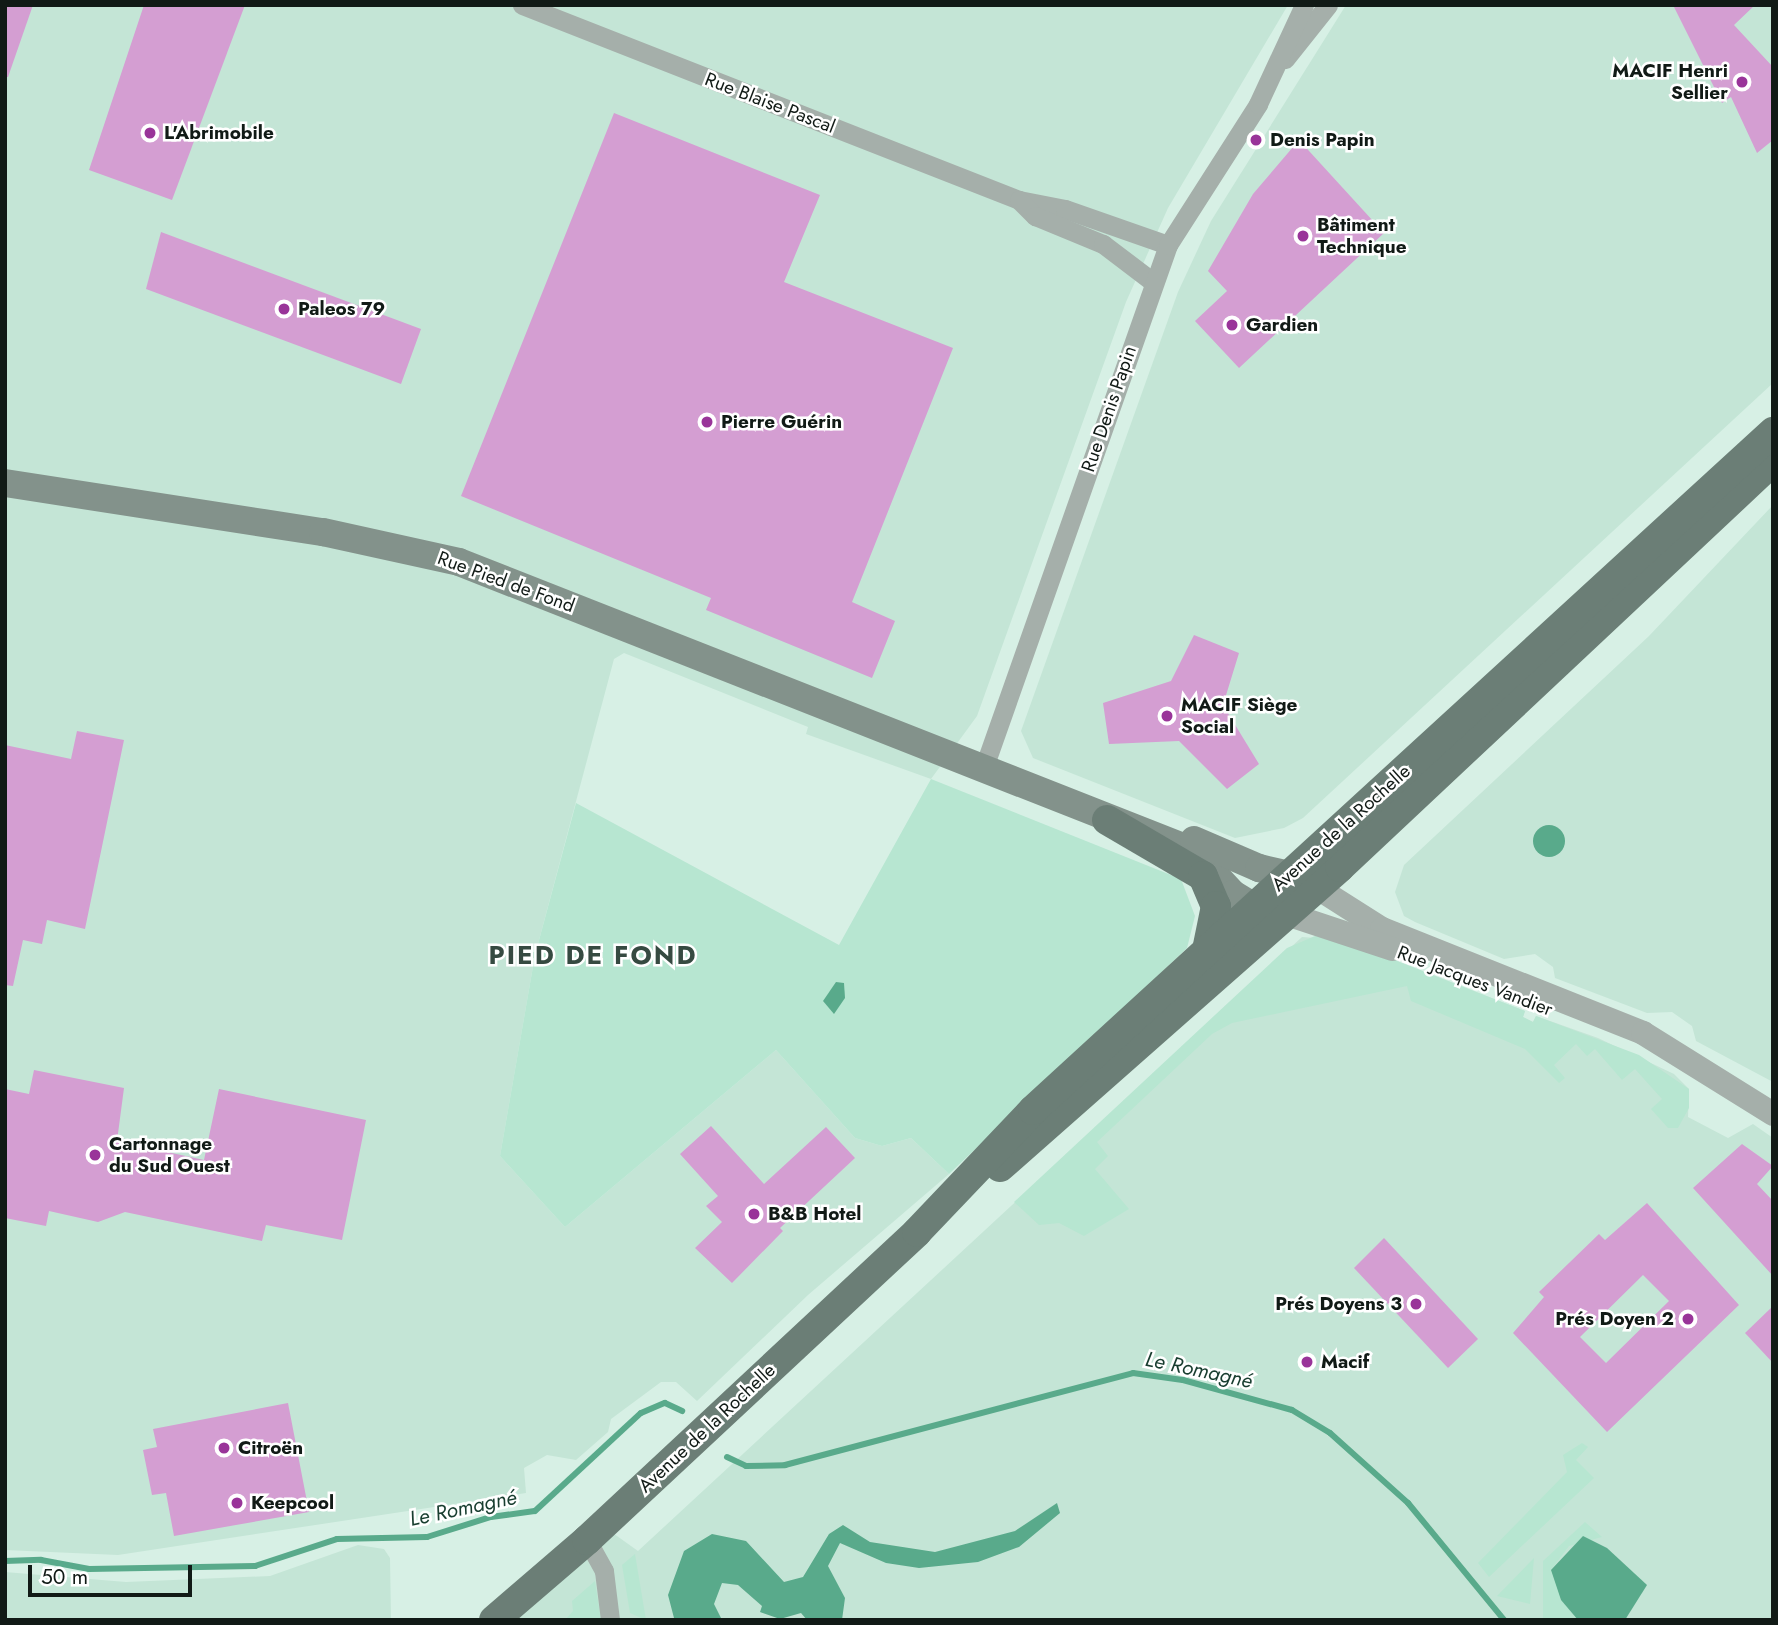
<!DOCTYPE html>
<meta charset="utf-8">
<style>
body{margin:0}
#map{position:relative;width:1778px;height:1625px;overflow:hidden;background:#d7f0e5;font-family:Jost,sans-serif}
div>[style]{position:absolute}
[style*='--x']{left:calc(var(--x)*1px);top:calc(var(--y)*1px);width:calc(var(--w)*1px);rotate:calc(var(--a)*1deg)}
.built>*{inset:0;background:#c4e5d6}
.green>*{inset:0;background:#b7e6d1}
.water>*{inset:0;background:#59aa8b}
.round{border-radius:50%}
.stream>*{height:6px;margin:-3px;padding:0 3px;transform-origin:3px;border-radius:3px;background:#59aa8b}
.building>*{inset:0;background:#d49ed2}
.minor>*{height:19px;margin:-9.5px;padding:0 9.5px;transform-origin:9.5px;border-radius:9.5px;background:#a5afaa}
.tertiary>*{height:24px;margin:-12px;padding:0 12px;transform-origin:12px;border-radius:12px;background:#a5afaa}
.secondary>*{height:28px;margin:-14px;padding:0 14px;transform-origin:14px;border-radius:14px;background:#83928b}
.primary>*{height:30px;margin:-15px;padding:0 15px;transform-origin:15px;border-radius:15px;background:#6b7e76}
.dots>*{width:19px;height:19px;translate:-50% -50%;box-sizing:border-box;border:4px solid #fff;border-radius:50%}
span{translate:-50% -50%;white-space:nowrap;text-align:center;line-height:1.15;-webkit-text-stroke:5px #fff;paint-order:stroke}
.poi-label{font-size:19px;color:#111a16;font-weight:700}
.right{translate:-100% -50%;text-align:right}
.left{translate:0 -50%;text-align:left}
.street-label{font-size:19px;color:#111a16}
.water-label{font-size:21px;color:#183d2f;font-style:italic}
.district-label{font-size:26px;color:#364a41;font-weight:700;letter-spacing:2px}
.frame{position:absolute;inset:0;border:7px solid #111a16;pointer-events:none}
.scale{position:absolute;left:28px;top:1565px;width:164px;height:32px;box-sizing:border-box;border:4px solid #111a16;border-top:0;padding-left:9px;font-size:21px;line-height:24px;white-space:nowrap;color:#111a16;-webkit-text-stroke:5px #fff;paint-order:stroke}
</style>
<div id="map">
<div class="built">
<div style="clip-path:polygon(5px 5px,1288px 5px,1168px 208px,1126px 302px,977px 716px,931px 779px,806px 734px,808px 727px,624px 653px,614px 659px,535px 955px,500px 1156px,565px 1227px,776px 1050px,855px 1138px,882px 1146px,911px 1138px,949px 1174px,808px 1295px,697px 1401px,676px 1382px,661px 1382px,611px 1419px,608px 1432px,576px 1460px,547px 1455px,524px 1468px,526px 1493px,118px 1555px,5px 1550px)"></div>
<div style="clip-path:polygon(1346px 5px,1773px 5px,1773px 383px,1303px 818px,1284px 828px,1235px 838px,1033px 758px,1021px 731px,1178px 292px,1211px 221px)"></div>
<div style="clip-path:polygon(1773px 505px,1773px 1082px,1696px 1041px,1692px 1026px,1672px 1012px,1647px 1013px,1555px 978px,1553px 967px,1535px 954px,1504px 959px,1415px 922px,1404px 916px,1395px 892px,1404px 865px,1649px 636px)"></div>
<div style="clip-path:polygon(1302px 937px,1343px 940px,1525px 1011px,1523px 1017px,1533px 1022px,1536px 1016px,1598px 1038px,1674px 1074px,1689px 1089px,1688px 1117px,1728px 1138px,1753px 1124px,1773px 1138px,1773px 1620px,500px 1620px,603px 1526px,638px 1551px)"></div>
<div style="clip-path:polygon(358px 1545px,384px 1549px,390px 1558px,391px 1620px,5px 1620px,5px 1572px,126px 1582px,270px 1576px)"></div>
</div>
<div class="green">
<div style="clip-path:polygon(931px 779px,1181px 879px,1195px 916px,1187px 948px,949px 1174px,911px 1138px,882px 1146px,855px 1138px,776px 1050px,565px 1227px,500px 1156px,535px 955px,576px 803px,839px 945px)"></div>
<div style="clip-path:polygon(1315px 936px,1343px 940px,1525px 1011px,1523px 1017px,1533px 1022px,1536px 1016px,1639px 1055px,1689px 1089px,1689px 1108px,1678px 1128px,1668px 1128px,1651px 1109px,1662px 1099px,1635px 1069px,1622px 1080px,1595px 1049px,1587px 1056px,1576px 1044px,1554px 1065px,1565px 1078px,1559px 1083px,1525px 1049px,1411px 1001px,1407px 986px,1232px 1023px,1212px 1034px,1097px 1142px,1108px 1156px,1095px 1169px,1129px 1209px,1084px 1236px,1059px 1223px,1039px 1225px,1014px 1202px,1287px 948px)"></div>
<div style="clip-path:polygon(1582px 1443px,1588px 1447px,1576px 1460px,1594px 1478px,1489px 1577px,1478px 1563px,1567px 1472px,1563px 1455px)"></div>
<div style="clip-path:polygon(1585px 1522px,1602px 1537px,1569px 1546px,1551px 1570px,1561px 1600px,1578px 1620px,1543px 1620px,1543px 1561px)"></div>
<div style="clip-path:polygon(635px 1554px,646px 1620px,630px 1613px,622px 1565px)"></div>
<div style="clip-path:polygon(1534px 1558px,1530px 1604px,1497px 1596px)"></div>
<div style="clip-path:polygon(595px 1581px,601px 1620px,565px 1620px,573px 1611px,572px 1601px)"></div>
</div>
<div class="water">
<div class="round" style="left:1533px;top:825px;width:32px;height:32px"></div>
<div style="clip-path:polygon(836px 982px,844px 983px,845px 998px,834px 1014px,823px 1001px)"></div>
<div style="clip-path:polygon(1057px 1503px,1060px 1513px,1019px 1547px,978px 1562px,919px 1568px,886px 1563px,840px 1543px,828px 1566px,845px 1598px,842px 1620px,807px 1620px,801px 1613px,780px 1619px,760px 1612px,762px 1606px,738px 1585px,722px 1583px,714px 1604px,722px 1620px,674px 1618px,668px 1595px,684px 1551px,712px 1534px,746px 1541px,784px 1582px,803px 1577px,829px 1534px,843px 1525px,870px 1542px,935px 1552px,1015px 1531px)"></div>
<div style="clip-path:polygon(1583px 1536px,1607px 1548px,1647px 1585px,1625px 1620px,1578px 1620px,1561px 1600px,1551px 1570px)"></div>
</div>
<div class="stream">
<div style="--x:727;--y:1457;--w:21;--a:25"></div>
<div style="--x:746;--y:1466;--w:39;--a:-1"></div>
<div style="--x:785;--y:1465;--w:360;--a:-14.8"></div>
<div style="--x:1133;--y:1373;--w:50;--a:8"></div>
<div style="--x:1183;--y:1380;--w:113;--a:15.4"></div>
<div style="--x:1292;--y:1410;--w:44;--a:31.2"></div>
<div style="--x:1330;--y:1433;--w:105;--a:41.9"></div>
<div style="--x:1408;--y:1503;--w:151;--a:50.6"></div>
<div style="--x:5;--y:1561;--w:36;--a:-2"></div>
<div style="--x:41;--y:1560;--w:49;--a:10.6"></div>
<div style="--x:89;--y:1569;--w:166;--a:-1"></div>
<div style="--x:255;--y:1566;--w:86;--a:-18.2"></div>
<div style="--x:337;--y:1539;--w:90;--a:-1.3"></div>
<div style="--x:427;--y:1537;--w:67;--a:-17.4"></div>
<div style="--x:491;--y:1517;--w:44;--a:-7.8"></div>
<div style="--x:535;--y:1511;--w:144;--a:-42.8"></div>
<div style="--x:641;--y:1413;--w:26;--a:-23"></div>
<div style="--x:665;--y:1403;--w:19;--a:25"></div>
</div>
<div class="building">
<div style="clip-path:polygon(5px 5px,33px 5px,8px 77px,5px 77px)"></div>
<div style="clip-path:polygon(144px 5px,245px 5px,172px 200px,89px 170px)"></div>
<div style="clip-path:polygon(1673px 5px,1755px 5px,1734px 25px,1773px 67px,1773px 140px,1757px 153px,1731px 97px,1722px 103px)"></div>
<div style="clip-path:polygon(614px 113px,820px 195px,784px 282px,953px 348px,852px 602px,895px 621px,872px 678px,706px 610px,711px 598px,461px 496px)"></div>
<div style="clip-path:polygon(1299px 140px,1384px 233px,1239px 368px,1195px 321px,1227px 291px,1208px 271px,1253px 194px)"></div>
<div style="clip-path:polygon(161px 232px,421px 329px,401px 384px,146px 289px)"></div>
<div style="clip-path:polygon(1194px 635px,1239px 653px,1223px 705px,1259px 764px,1227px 789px,1179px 741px,1109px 744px,1103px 703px,1171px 681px)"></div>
<div style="clip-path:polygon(77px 731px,124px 740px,85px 929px,47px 920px,42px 944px,23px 940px,13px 986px,5px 985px,5px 745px,71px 759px)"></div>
<div style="clip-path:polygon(34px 1070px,124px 1088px,117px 1141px,204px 1160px,219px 1089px,366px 1120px,342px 1240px,266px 1225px,262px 1241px,125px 1212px,98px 1222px,49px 1211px,46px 1226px,5px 1218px,5px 1089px,29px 1094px)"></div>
<div style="clip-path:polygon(711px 1126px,764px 1184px,826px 1127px,855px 1158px,780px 1228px,783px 1231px,732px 1283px,695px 1248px,722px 1222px,706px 1206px,718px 1196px,680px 1154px)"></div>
<div style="clip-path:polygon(1742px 1144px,1773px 1166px,1757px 1184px,1773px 1201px,1773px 1276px,1693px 1188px)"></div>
<div style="clip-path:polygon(evenodd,1647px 1203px,1739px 1305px,1607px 1432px,1513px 1333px,1544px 1297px,1539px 1292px,1599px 1234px,1605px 1240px,1647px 1203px,1643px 1275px,1669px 1301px,1606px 1363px,1580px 1337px,1643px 1275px)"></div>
<div style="clip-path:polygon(1384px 1238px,1478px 1339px,1448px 1368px,1354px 1268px)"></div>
<div style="clip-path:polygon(1773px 1306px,1773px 1363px,1745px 1333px)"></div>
<div style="clip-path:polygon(288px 1403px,309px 1512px,174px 1536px,166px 1493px,152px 1495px,143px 1450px,157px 1447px,153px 1429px)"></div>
</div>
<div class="minor">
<div style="--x:522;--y:5;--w:534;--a:21.42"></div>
<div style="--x:1019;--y:200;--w:47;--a:11.1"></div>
<div style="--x:1065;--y:209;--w:109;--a:19.3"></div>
<div style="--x:1285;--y:59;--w:69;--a:-51.5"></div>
<div style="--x:1019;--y:200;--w:23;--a:45"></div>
<div style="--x:1035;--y:216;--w:74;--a:22.4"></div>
<div style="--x:1103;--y:244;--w:63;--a:37.2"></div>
<div style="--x:983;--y:770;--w:557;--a:-70.59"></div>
<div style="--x:1168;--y:245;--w:167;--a:-57.4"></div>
<div style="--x:1258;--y:104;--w:109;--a:-65.1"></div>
<div style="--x:587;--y:1540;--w:35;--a:61"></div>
<div style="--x:604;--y:1571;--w:49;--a:83"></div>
</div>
<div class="tertiary">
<div style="--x:1316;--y:887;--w:78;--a:32.5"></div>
<div style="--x:1382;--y:929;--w:281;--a:21.7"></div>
<div style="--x:1643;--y:1033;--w:153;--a:31.9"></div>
<div style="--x:1284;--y:913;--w:114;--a:18.4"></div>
</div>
<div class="secondary">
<div style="--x:5;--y:483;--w:322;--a:8.8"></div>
<div style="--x:323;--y:532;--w:139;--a:12.4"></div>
<div style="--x:459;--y:562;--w:789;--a:21.49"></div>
<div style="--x:1193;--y:851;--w:59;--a:47.1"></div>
<div style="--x:1233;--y:894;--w:26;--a:31"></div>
<div style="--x:1194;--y:840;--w:71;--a:23.3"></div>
<div style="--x:1259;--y:868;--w:32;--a:13"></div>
</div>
<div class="primary">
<div style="--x:1107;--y:820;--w:111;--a:30.3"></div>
<div style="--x:1203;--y:876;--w:33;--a:67"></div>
<div style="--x:1216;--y:906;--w:50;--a:101.5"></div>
<div style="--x:1000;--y:1167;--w:453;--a:-41.4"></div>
<div style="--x:1340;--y:867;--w:594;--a:-43.16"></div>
<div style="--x:494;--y:1620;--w:123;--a:-40.7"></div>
<div style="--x:587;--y:1540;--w:451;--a:-43"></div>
<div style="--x:917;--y:1232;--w:168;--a:-46.4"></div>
<div style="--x:1033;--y:1110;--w:1004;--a:-42.5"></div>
</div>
<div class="dots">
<div style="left:1742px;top:82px;background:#993499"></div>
<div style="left:150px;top:133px;background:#993499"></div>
<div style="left:1256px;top:140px;background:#993499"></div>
<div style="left:1303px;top:236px;background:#993499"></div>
<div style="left:284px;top:309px;background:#993499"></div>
<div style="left:1232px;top:325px;background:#993499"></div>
<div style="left:707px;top:422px;background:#993499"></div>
<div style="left:1167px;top:716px;background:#993499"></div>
<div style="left:95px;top:1155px;background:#993499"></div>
<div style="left:754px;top:1214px;background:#993499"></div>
<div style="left:1416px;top:1304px;background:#993499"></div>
<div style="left:1688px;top:1319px;background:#993499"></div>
<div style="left:1307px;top:1362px;background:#993499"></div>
<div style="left:224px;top:1448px;background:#993499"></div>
<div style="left:237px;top:1503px;background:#993499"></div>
</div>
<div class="poi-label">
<span class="right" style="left:1728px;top:82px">MACIF Henri<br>Sellier</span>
<span class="left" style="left:164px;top:133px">L'Abrimobile</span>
<span class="left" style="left:1270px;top:140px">Denis Papin</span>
<span class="left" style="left:1317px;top:236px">Bâtiment<br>Technique</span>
<span class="left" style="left:298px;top:309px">Paleos 79</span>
<span class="left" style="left:1246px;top:325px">Gardien</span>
<span class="left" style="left:721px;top:422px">Pierre Guérin</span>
<span class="left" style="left:1181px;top:716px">MACIF Siège<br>Social</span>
<span class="left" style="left:109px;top:1155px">Cartonnage<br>du Sud Ouest</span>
<span class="left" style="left:768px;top:1214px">B&amp;B Hotel</span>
<span class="right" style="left:1402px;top:1304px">Prés Doyens 3</span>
<span class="right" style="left:1674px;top:1319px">Prés Doyen 2</span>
<span class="left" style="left:1321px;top:1362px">Macif</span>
<span class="left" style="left:238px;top:1448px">Citroën</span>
<span class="left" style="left:251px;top:1503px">Keepcool</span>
</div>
<div class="street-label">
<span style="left:770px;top:103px;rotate:21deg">Rue Blaise Pascal</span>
<span style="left:1109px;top:409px;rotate:-71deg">Rue Denis Papin</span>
<span style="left:506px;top:582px;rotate:20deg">Rue Pied de Fond</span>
<span style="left:1341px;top:828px;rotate:-42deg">Avenue de la Rochelle</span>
<span style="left:1475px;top:981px;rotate:21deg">Rue Jacques Vandier</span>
<span style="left:707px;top:1428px;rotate:-43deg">Avenue de la Rochelle</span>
</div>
<div class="water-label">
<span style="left:1199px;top:1370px;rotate:12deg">Le Romagné</span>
<span style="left:463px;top:1508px;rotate:-12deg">Le Romagné</span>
</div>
<div class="district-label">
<span style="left:593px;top:956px">PIED DE FOND</span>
</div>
<div class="frame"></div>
<div class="scale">50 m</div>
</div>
